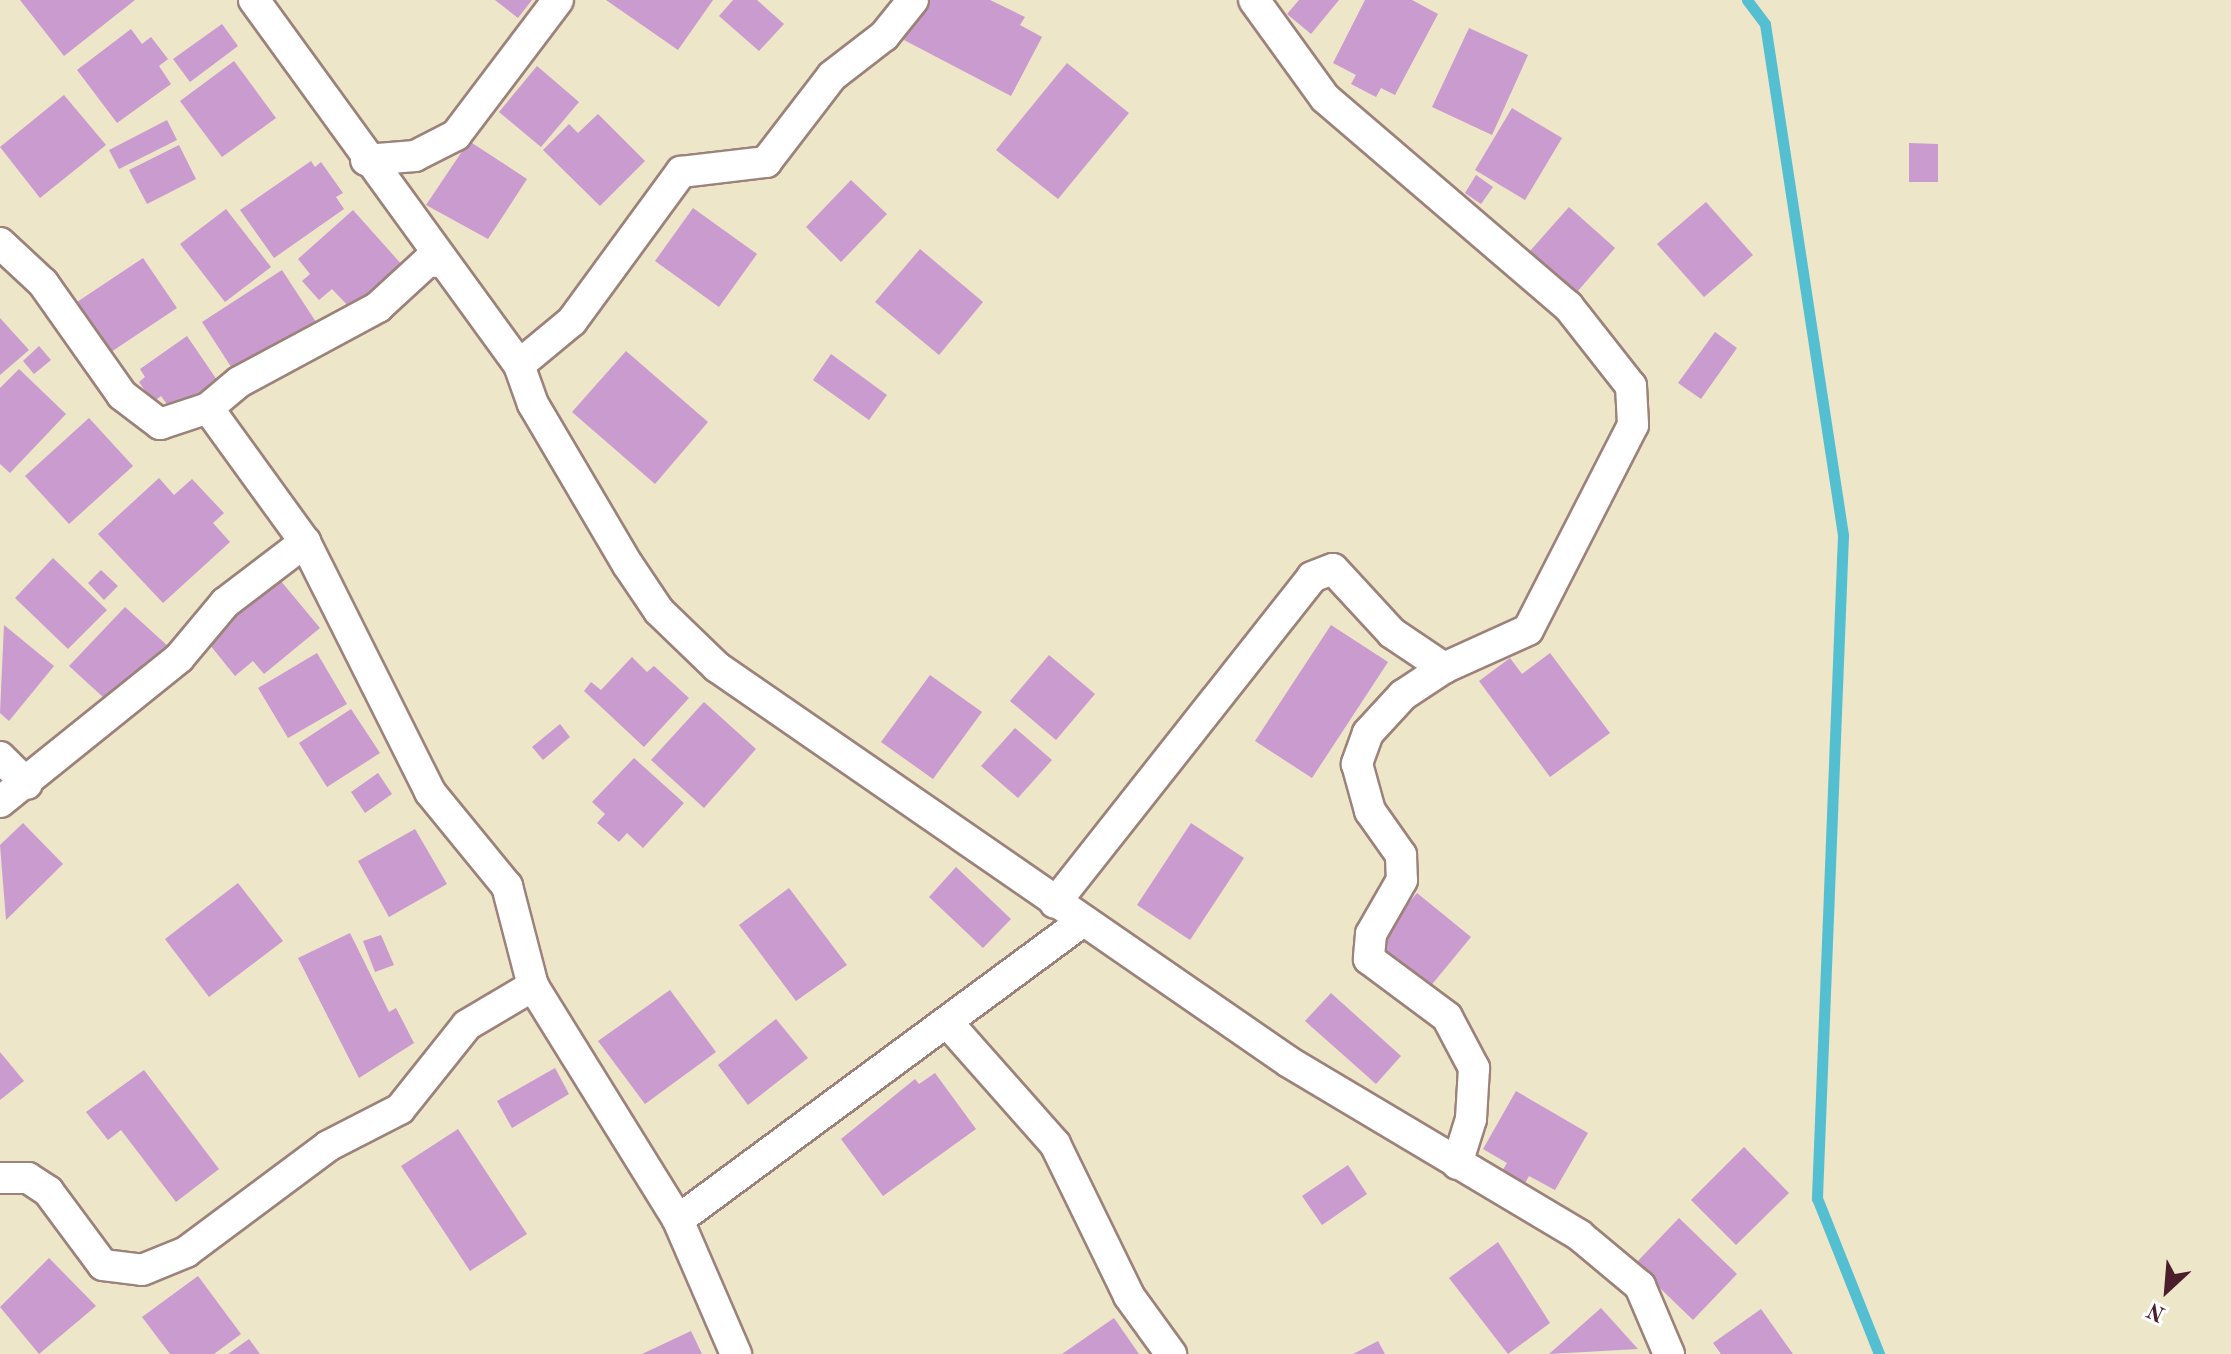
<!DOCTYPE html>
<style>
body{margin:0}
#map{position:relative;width:2231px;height:1354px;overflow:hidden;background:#ede6c9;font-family:"Old Standard TT",serif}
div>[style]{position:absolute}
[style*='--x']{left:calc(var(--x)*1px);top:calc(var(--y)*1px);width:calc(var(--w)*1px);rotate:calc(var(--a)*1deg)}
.stream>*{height:11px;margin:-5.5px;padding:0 5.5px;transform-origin:5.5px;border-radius:5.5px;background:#55bfd2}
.building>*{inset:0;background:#c99bcf}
.roads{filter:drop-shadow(2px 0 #9c827a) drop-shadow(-2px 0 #9c827a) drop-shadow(0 2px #9c827a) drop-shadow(0 -2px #9c827a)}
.street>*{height:30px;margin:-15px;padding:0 15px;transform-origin:15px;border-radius:15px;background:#fff}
span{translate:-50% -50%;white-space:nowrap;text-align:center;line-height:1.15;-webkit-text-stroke:6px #fff;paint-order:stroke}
.north{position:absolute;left:2127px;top:1250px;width:80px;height:80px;-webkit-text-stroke:6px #fff;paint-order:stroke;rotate:206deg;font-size:22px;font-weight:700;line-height:32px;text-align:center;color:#4a1f2b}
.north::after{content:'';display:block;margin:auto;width:28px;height:36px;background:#4a1f2b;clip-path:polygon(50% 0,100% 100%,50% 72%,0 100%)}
</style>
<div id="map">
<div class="stream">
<div style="--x:1747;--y:0;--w:30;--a:53"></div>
<div style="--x:1765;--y:24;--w:517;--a:81.32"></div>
<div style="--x:1843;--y:535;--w:664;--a:92.25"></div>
<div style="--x:1817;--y:1198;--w:168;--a:68.3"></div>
</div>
<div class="building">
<div style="clip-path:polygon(20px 0,135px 0,64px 56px)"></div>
<div style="clip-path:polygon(495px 0,532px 0,518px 18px)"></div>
<div style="clip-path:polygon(606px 0,713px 0,678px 50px)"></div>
<div style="clip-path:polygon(733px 0,757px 0,784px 24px,759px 51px,719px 16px)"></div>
<div style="clip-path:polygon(925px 0,990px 0,1025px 17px,1020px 25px,1042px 37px,1011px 96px,904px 40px)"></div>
<div style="clip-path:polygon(1299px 0,1339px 0,1311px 34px,1287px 14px)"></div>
<div style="clip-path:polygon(1365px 0,1412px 0,1438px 14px,1395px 95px,1381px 88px,1376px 97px,1351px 84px,1356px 75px,1333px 63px)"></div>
<div style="clip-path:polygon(222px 24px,238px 46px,190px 82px,173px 59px)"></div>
<div style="clip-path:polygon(1469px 28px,1528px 55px,1492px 135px,1432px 107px)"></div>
<div style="clip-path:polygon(131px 29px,142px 44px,151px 37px,168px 59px,159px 66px,171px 84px,117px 123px,77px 70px)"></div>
<div style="clip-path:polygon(234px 61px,276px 118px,222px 157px,180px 101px)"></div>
<div style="clip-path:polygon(1067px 63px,1129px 113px,1058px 199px,996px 150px)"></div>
<div style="clip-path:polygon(537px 66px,579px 102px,541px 147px,499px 112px)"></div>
<div style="clip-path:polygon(64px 95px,106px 145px,40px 198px,0 147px)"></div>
<div style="clip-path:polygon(1512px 108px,1562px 138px,1525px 200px,1475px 170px)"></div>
<div style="clip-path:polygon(598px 114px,645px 161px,600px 206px,543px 150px,569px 124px,578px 133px)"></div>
<div style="clip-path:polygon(167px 120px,177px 140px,119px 169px,109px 150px)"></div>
<div style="clip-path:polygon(469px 141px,527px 179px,488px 239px,426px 205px)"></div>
<div style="clip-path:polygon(1909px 143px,1938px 144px,1938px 182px,1909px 182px)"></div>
<div style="clip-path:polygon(179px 145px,196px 179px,147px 204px,129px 170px)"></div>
<div style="clip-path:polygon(311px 161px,315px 167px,321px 162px,343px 193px,336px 197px,344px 209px,274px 258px,240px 210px)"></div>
<div style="clip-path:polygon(1476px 175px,1493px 187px,1481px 204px,1465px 193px)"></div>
<div style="clip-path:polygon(851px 180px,887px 214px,841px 262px,806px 227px)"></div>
<div style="clip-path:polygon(1706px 202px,1753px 255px,1704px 297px,1657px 244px)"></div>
<div style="clip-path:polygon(1569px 207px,1615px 248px,1577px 292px,1530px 251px)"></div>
<div style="clip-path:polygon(693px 208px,757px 254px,719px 307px,655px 261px)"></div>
<div style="clip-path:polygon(226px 209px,271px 267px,225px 302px,180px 244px)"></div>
<div style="clip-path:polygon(353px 210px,403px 266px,353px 311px,332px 289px,319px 300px,302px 281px,310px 274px,298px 259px)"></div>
<div style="clip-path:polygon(920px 249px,983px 302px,939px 355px,875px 302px)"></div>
<div style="clip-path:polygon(143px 258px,177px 308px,102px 358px,68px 308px)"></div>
<div style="clip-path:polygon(282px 270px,316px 322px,235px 373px,202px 322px)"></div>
<div style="clip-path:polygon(0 318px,29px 350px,0 375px)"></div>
<div style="clip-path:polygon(1715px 332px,1737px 348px,1701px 399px,1678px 383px)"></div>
<div style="clip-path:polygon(187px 336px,217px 380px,172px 411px,161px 396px,153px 402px,139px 382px,145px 377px,140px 369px)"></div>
<div style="clip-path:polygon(39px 346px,51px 360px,34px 374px,23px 361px)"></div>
<div style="clip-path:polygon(626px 351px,708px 422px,655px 484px,572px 412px)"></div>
<div style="clip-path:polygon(831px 354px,887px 395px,869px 420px,813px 380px)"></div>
<div style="clip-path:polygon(19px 369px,66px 414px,10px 473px,0 464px,0 388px)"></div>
<div style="clip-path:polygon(89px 418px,133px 466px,69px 524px,25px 476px)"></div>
<div style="clip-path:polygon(159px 478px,174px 495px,192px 479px,224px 513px,213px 523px,230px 542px,163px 603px,98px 534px)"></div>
<div style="clip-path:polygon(53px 558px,107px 610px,68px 649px,15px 598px)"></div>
<div style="clip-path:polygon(101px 570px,118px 586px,104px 600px,88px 583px)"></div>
<div style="clip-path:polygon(280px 580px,320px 628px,264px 674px,253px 661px,235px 676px,206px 640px)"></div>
<div style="clip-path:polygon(125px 607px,170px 648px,115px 708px,69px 666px)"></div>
<div style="clip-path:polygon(4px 625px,54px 666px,9px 721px,0 713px)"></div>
<div style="clip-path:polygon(1331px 625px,1388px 662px,1312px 778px,1255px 741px)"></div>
<div style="clip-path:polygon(317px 653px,347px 704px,288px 738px,258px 688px)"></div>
<div style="clip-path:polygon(1550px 653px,1610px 733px,1550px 777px,1479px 681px,1510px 658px,1522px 674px)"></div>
<div style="clip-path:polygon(1049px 655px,1095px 694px,1056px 740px,1010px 701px)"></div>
<div style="clip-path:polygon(632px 657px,647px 672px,654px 666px,689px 698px,644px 747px,584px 691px,591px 682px,601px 690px)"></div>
<div style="clip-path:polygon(930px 675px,982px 712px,933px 779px,881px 742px)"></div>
<div style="clip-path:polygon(704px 702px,756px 749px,704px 808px,651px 760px)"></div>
<div style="clip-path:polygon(351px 709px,380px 753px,327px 787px,299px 743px)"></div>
<div style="clip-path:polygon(560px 724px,570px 737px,543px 760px,532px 747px)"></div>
<div style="clip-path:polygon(1015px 728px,1052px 760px,1018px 798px,981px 766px)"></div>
<div style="clip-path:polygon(634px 758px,684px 803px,643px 848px,627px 833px,619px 842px,597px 823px,605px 814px,592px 802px)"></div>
<div style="clip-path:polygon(378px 773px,392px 794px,365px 813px,351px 792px)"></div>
<div style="clip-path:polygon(23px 823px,63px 864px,6px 920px,0 845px)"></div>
<div style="clip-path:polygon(1191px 823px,1244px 858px,1190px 940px,1137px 905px)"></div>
<div style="clip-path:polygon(415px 829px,447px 884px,389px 917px,358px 861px)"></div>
<div style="clip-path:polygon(956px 867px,1011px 919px,983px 948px,929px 897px)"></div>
<div style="clip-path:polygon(238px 883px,283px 941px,209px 997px,165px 939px)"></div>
<div style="clip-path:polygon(789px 888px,847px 965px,796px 1001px,739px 925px)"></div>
<div style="clip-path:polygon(1417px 893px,1471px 937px,1429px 988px,1375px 943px)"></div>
<div style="clip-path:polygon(350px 933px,389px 1012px,396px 1008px,414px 1043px,359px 1078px,298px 958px)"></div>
<div style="clip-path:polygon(381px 935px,394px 965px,375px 972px,363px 941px)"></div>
<div style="clip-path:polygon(670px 990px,716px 1052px,645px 1104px,598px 1041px)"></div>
<div style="clip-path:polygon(1331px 993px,1401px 1056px,1376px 1084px,1305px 1021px)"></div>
<div style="clip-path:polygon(776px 1019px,808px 1058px,748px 1105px,718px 1065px)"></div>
<div style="clip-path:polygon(0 1052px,24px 1081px,0 1100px)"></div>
<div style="clip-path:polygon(555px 1068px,569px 1094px,512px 1128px,497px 1101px)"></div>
<div style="clip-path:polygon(144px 1070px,219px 1169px,176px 1202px,121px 1130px,108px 1140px,86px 1112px)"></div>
<div style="clip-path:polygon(935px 1073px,976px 1129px,883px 1196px,841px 1139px,915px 1079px,919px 1084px)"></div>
<div style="clip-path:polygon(1516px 1091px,1588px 1133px,1555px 1190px,1529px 1176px,1519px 1194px,1496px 1181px,1507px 1163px,1483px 1149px)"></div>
<div style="clip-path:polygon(458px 1129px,527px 1234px,470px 1271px,401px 1166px)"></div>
<div style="clip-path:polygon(1744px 1147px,1789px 1193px,1736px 1245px,1691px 1200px)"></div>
<div style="clip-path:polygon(1348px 1165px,1367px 1194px,1322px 1225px,1302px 1196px)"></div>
<div style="clip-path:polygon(1679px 1218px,1737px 1274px,1693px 1320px,1635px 1264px)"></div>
<div style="clip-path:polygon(1498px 1242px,1550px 1323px,1508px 1354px,1449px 1278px)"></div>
<div style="clip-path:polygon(49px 1258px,96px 1306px,39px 1354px,0 1307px)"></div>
<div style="clip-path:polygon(198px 1276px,241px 1334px,214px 1354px,170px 1354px,142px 1317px)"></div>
<div style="clip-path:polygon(1601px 1308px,1638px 1349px,1549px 1354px)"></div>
<div style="clip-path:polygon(1761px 1309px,1793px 1354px,1721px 1354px,1713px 1343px)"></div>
<div style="clip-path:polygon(1114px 1318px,1139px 1354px,1062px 1354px)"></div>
<div style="clip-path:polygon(691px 1331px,702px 1354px,642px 1354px)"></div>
<div style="clip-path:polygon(249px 1339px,260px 1354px,228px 1354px)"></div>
<div style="clip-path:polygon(1378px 1341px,1385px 1354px,1353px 1354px)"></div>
</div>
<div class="roads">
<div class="street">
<div style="--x:254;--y:0;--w:451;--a:54"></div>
<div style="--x:519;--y:365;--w:69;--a:-39.7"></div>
<div style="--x:572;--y:321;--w:185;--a:-53.8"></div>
<div style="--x:681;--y:172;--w:86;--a:-6.7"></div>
<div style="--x:766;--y:162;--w:108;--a:-52.5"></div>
<div style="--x:832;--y:76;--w:66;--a:-37.6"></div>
<div style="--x:884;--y:36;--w:46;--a:-51.1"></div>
<div style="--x:1254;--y:0;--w:121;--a:54.1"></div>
<div style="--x:1325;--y:98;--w:320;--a:40.6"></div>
<div style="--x:1568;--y:306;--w:102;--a:51.8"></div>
<div style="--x:1631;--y:386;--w:39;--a:87"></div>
<div style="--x:1633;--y:425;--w:230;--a:117.1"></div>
<div style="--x:1528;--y:630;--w:92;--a:155.7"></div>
<div style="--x:1444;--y:668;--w:49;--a:146.6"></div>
<div style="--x:1403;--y:695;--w:52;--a:132.6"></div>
<div style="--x:1368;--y:733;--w:33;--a:110"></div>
<div style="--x:1357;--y:764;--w:49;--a:74.5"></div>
<div style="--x:1370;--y:811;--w:54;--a:54.8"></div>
<div style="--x:1401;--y:855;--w:25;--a:88"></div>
<div style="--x:1402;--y:880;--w:62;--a:119.9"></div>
<div style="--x:1371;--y:934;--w:25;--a:95"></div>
<div style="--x:1369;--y:959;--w:97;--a:36.6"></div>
<div style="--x:1447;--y:1017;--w:58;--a:62.1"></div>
<div style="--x:1474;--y:1068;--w:51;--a:93.4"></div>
<div style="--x:1471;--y:1119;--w:47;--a:107.3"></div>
<div style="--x:366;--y:160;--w:49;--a:-4.7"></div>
<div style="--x:415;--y:156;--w:46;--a:-27.1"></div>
<div style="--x:456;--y:135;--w:169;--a:-52.9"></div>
<div style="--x:0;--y:243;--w:59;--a:42.9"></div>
<div style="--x:43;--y:283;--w:137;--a:54.8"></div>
<div style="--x:122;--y:395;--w:48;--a:37.3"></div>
<div style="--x:160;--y:424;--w:51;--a:-18.4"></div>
<div style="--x:208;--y:408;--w:40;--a:-40"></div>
<div style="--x:239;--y:382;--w:158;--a:-28.3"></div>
<div style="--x:378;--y:307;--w:68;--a:-42.6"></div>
<div style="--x:428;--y:261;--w:10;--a:6"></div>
<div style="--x:519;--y:365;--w:41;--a:70.3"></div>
<div style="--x:533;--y:404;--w:187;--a:59.5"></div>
<div style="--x:628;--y:565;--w:55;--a:56"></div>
<div style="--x:659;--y:611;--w:81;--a:44"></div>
<div style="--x:717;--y:667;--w:695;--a:34.63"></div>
<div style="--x:1289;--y:1062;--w:338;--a:30.8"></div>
<div style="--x:1579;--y:1235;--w:80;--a:39.9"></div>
<div style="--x:1640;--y:1286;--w:74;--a:66.9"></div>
<div style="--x:208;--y:408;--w:165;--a:54.1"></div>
<div style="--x:305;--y:542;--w:280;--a:63.4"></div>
<div style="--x:430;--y:792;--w:122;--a:50.7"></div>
<div style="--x:507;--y:886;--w:103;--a:75.4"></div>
<div style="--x:533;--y:986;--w:275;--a:58.2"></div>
<div style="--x:678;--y:1220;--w:146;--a:66.6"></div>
<div style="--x:0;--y:757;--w:38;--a:45"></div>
<div style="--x:0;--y:802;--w:230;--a:-38.8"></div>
<div style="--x:179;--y:658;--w:72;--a:-50.1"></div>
<div style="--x:225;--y:603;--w:101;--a:-37.3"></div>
<div style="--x:1055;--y:903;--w:415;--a:-51.7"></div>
<div style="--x:1312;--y:577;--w:22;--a:-21"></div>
<div style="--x:1333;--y:569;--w:87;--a:47.3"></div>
<div style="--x:1392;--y:633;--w:63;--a:33.9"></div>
<div style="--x:947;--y:1022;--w:163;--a:48.5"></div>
<div style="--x:1055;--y:1144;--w:169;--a:64"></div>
<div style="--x:1129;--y:1296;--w:72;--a:54.1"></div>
<div style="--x:0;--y:1178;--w:28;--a:0"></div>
<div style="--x:28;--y:1178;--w:24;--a:33"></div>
<div style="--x:48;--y:1191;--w:92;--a:53.4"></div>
<div style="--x:103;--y:1265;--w:39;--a:7"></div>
<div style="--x:142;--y:1270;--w:48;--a:-22.2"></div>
<div style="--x:186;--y:1252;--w:177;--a:-36.7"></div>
<div style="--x:328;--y:1146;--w:81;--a:-27.2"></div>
<div style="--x:400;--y:1109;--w:107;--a:-51.4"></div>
<div style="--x:467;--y:1025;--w:77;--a:-30.6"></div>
<div style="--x:678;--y:1220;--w:503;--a:-36.44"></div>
</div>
</div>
<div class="north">N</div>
</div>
